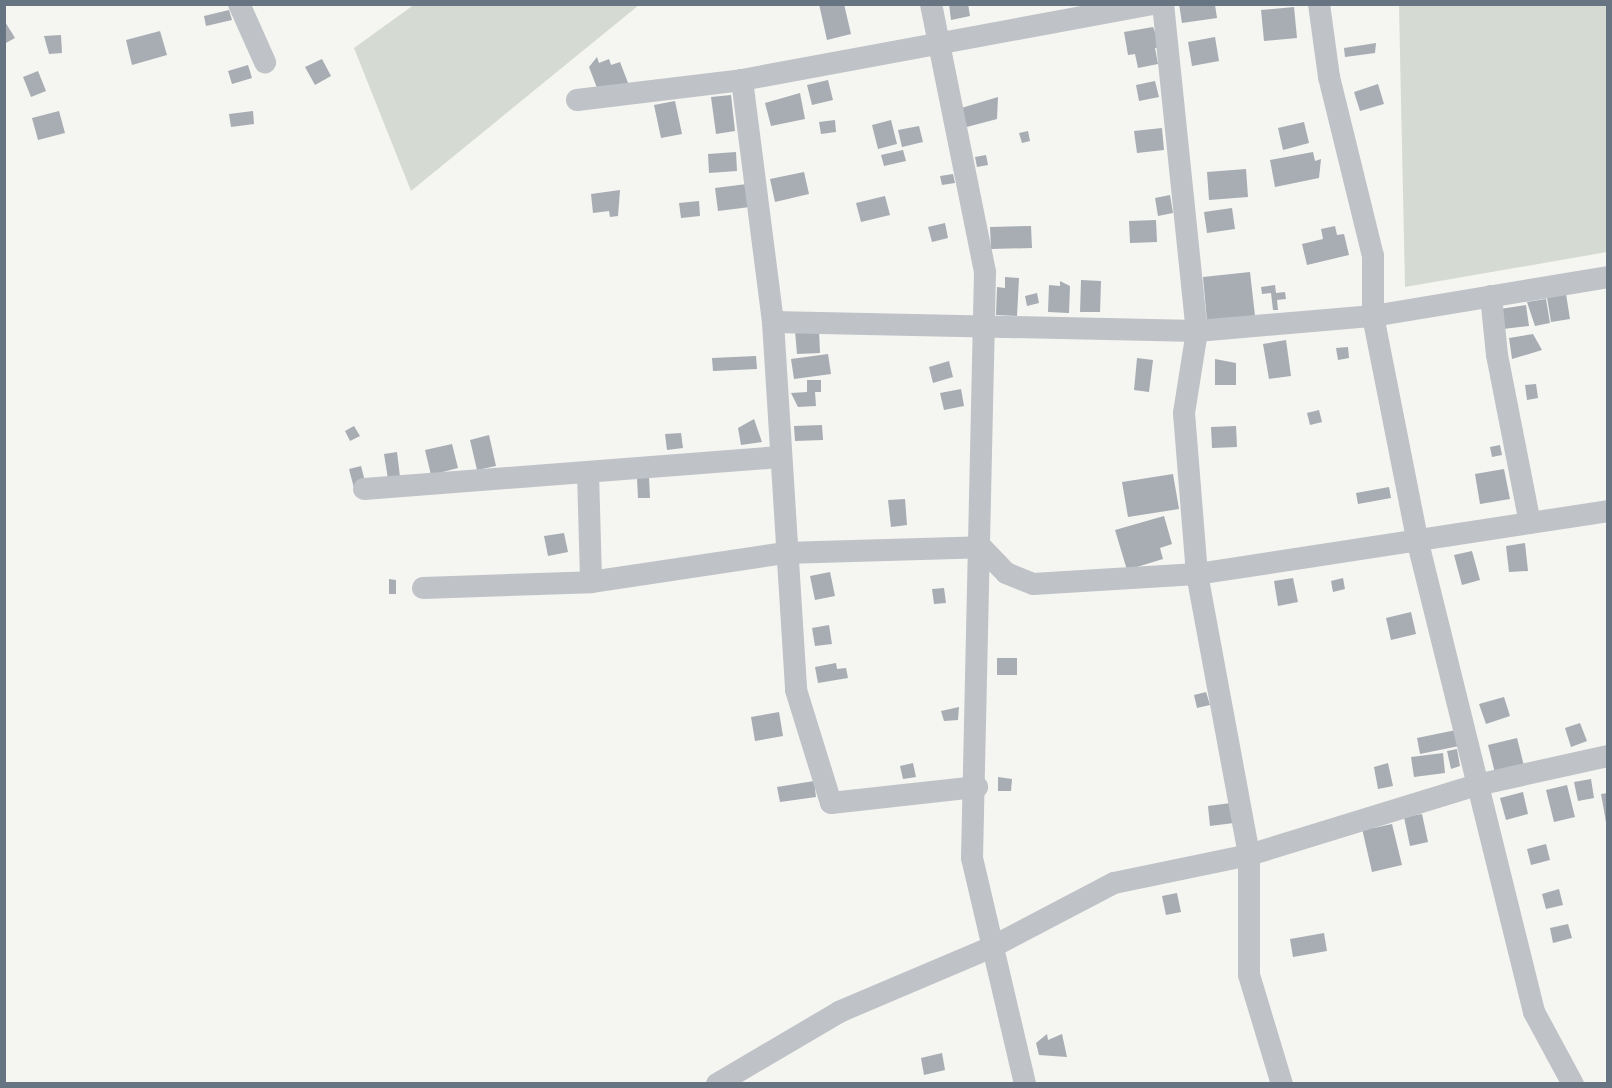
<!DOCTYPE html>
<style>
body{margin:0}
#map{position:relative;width:1612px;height:1088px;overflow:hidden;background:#f5f5f2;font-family:Signika,sans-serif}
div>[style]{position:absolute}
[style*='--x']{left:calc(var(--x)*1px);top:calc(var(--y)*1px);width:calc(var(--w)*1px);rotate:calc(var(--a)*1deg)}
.green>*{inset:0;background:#d5dad2}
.building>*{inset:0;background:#a7adb3}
.street>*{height:22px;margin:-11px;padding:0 11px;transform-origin:11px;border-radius:11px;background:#bfc2c6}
span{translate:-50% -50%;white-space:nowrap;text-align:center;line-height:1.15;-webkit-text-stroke:6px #fff;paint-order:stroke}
.frame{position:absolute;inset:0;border:6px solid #677481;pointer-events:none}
</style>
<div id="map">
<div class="green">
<div style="clip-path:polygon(415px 4px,639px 4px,639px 5px,411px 191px,354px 48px)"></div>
<div style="clip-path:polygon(1399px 5px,1607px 5px,1607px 252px,1405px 287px)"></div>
</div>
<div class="building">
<div style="clip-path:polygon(819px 4px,844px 4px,851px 34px,827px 40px)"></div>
<div style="clip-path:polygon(949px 4px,968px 4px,970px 16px,951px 20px)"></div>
<div style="clip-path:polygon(1179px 4px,1215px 5px,1217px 18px,1182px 23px)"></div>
<div style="clip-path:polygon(1294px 7px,1297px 38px,1264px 41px,1261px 10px)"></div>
<div style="clip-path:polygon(229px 10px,232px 20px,206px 26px,204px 16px)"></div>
<div style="clip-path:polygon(4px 20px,15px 38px,4px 44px)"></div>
<div style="clip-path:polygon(1153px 27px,1161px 47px,1155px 48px,1158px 64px,1138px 68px,1135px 54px,1128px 55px,1124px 32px)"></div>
<div style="clip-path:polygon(160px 31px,167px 55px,132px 65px,126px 40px)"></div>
<div style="clip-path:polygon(61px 35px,62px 53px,49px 54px,44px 36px)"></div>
<div style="clip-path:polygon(1215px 37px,1219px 61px,1192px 66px,1188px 42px)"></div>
<div style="clip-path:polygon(1376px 43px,1375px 53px,1345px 57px,1344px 48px)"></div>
<div style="clip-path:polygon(597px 57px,599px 63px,609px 59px,611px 65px,620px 62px,630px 88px,599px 93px,589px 67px)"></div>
<div style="clip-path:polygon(322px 59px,331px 76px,315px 85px,305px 67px)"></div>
<div style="clip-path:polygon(248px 65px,252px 78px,232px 84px,228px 71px)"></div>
<div style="clip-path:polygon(38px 71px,46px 91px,31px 97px,23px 77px)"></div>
<div style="clip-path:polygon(828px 80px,833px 100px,812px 105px,807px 85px)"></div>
<div style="clip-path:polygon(1155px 81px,1159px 97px,1139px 101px,1136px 85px)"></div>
<div style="clip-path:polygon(1378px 84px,1384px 104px,1360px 111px,1354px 92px)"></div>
<div style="clip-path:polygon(800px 93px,805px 119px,771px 126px,765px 103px)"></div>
<div style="clip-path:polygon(731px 95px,735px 131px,716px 134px,711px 97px)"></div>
<div style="clip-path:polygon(998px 97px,997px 119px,963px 128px,958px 109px)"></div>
<div style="clip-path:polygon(675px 101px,682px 134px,661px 138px,654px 105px)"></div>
<div style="clip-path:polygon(59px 111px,65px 133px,38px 140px,32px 118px)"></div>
<div style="clip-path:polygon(253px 111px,254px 124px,231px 127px,229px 114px)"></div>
<div style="clip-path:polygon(835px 120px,836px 132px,821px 134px,819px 122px)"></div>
<div style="clip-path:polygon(891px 120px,897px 144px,878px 149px,872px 125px)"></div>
<div style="clip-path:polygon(1304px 122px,1309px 143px,1283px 150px,1278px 128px)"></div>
<div style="clip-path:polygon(919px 126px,923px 142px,902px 147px,898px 130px)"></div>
<div style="clip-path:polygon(1162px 128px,1164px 150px,1137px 153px,1134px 131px)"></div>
<div style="clip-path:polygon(1028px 131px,1030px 141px,1022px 143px,1019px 133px)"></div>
<div style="clip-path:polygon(903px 150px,906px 161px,884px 166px,881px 155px)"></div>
<div style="clip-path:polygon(736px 152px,737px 171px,709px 173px,708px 154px)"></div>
<div style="clip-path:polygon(1313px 152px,1315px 161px,1321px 159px,1319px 178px,1275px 187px,1270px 160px)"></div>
<div style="clip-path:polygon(986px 155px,988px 165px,977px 167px,975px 157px)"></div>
<div style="clip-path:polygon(1246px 169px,1248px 197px,1209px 200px,1207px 172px)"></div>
<div style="clip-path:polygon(804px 172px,809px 194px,775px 202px,770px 179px)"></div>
<div style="clip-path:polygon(953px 174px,955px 183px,942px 185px,940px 176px)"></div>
<div style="clip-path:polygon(747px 184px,750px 207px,718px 211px,715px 188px)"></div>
<div style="clip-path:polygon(620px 190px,618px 216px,610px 217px,609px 211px,593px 213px,591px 194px)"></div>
<div style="clip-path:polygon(1170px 195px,1173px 213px,1158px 216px,1155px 198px)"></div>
<div style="clip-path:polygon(885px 196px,890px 215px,861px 222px,856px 203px)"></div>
<div style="clip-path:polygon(699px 201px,700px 216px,681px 218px,679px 203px)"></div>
<div style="clip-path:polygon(1232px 208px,1235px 229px,1207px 233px,1204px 212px)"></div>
<div style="clip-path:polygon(1156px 220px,1157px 242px,1130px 243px,1129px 221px)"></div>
<div style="clip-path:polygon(945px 223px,948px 238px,932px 242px,928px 227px)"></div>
<div style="clip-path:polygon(1031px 226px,1032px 248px,991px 249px,990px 227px)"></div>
<div style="clip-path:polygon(1335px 226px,1337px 235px,1344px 234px,1349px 255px,1307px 265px,1302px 244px,1323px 239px,1321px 229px)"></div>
<div style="clip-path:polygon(1250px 272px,1255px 316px,1207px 321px,1203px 277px)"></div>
<div style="clip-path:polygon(1005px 277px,1019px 278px,1017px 316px,996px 315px,997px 287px,1005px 288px)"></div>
<div style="clip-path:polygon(1081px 280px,1101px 281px,1100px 312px,1080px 312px)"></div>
<div style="clip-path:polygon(1060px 281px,1070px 286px,1069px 313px,1048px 312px,1049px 285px,1060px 286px)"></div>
<div style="clip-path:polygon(1275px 285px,1276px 293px,1285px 292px,1286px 299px,1277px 300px,1278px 310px,1273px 310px,1271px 293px,1262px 294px,1261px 287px)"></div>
<div style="clip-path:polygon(1037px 293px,1039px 303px,1027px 306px,1025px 296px)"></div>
<div style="clip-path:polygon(1566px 294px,1570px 319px,1551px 322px,1547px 297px)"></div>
<div style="clip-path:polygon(1546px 299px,1550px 323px,1535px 326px,1527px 302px)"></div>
<div style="clip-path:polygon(1526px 305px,1529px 326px,1503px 329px,1500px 309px)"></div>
<div style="clip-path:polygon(819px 330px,820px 353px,797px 354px,795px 331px)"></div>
<div style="clip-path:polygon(1533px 334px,1542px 350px,1512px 359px,1509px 338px)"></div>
<div style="clip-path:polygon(1286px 340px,1291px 376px,1269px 379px,1263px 344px)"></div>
<div style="clip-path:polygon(1348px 347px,1349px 358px,1338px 360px,1336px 348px)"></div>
<div style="clip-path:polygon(828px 354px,831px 374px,794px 379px,791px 359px)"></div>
<div style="clip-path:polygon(756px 356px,757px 369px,713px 371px,712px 358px)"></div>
<div style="clip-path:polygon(1137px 358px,1153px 360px,1149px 392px,1134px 390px)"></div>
<div style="clip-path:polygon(1215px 359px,1236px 363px,1236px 385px,1215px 385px)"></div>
<div style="clip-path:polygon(949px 361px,953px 377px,933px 383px,929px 367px)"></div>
<div style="clip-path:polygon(807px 380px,821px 380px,821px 392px,815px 392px,816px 406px,798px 407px,791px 393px,807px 392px)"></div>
<div style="clip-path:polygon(1536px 384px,1538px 398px,1527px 400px,1525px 385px)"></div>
<div style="clip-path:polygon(961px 389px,964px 406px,944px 410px,940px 393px)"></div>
<div style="clip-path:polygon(1319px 410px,1322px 422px,1310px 425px,1307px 413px)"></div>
<div style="clip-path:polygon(754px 419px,762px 442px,741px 445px,738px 428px)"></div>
<div style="clip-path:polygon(822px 425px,823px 440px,795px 441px,794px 426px)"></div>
<div style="clip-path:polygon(354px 426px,360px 436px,350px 441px,345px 431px)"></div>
<div style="clip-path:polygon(1236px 426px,1237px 447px,1212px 448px,1211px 427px)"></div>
<div style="clip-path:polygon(681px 433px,683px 448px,667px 450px,665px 434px)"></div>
<div style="clip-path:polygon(489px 435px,496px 466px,477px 470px,470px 440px)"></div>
<div style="clip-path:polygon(452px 444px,458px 468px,431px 475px,425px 450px)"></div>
<div style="clip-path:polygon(1500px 445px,1502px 455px,1492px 457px,1490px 447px)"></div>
<div style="clip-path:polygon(397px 452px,400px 477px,388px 479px,384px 454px)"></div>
<div style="clip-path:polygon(361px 466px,366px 485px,354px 488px,349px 469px)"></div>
<div style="clip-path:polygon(1504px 469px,1510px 499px,1480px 504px,1475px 474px)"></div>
<div style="clip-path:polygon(1173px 474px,1179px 509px,1128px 517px,1122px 482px)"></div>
<div style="clip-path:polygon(649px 477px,650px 498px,638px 498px,637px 478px)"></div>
<div style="clip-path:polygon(1389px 487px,1391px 498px,1358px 504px,1356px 493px)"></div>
<div style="clip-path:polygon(905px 499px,907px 525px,891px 527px,888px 500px)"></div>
<div style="clip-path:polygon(1164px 516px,1172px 544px,1160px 548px,1163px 559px,1127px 570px,1115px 530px)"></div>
<div style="clip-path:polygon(564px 533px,568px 552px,548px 556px,544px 536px)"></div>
<div style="clip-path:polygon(1525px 543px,1528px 571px,1509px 572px,1506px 546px)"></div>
<div style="clip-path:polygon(1472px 551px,1480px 580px,1462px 585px,1454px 555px)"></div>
<div style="clip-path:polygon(830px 572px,835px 596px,815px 600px,810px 576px)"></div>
<div style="clip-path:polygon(1293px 578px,1298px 602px,1278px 606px,1274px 581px)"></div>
<div style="clip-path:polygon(1343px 578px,1345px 589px,1333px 592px,1331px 581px)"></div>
<div style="clip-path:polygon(389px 579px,396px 580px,396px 594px,389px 594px)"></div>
<div style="clip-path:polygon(944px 588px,946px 603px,934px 604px,932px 589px)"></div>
<div style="clip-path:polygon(1411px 612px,1416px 634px,1391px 640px,1386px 618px)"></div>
<div style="clip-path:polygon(829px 625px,832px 644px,815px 646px,812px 628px)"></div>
<div style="clip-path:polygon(997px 658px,1017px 658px,1017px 675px,997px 675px)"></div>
<div style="clip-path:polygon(836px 663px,837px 669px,846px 668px,848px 678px,818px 683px,815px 667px)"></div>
<div style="clip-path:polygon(1206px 692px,1210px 705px,1197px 708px,1194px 695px)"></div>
<div style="clip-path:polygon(1504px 697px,1510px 716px,1486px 724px,1479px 704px)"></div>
<div style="clip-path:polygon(959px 707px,958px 720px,944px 721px,941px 711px)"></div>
<div style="clip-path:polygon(779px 712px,783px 736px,755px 741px,751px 717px)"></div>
<div style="clip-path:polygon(1580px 723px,1587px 741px,1571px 747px,1565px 728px)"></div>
<div style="clip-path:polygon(1456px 730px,1459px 746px,1420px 754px,1417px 738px)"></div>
<div style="clip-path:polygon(1517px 738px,1524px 766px,1495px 773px,1488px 745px)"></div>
<div style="clip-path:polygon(1457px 749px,1460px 766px,1451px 769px,1447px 751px)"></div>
<div style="clip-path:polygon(1443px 753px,1445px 773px,1414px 777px,1411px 757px)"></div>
<div style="clip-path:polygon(913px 763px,916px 777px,903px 779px,900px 766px)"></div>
<div style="clip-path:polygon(1388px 763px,1393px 786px,1378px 789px,1374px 767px)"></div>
<div style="clip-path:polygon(998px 777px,1012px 779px,1011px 791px,998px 791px)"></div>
<div style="clip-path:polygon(1591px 779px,1594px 798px,1578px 801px,1574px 782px)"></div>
<div style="clip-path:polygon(814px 781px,816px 797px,780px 802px,777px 787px)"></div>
<div style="clip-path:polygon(1567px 785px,1575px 817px,1554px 822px,1546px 790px)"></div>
<div style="clip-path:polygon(1523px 792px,1528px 814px,1506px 820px,1500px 798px)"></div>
<div style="clip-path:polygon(1608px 793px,1608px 821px,1606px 822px,1601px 794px)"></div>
<div style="clip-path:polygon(1231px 803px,1234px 823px,1210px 826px,1208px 806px)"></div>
<div style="clip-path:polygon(1422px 814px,1428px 842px,1410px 846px,1404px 817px)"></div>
<div style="clip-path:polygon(1361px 824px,1374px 828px,1392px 824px,1402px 865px,1372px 872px)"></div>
<div style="clip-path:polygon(1546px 844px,1550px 860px,1531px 865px,1527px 849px)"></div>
<div style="clip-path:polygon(1559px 889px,1563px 905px,1546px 909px,1542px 894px)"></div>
<div style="clip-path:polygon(1177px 893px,1181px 912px,1166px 915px,1162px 896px)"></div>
<div style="clip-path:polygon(1568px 924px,1572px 938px,1553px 943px,1550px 928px)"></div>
<div style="clip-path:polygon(1324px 933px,1327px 951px,1293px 957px,1290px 939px)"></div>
<div style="clip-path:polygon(1047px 1034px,1048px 1040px,1062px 1034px,1067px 1057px,1039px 1055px,1036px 1043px)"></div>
<div style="clip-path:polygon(942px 1053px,945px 1070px,924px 1075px,921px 1058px)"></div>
</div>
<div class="street">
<div style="--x:239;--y:4;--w:64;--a:65.9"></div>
<div style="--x:931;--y:4;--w:273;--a:78.6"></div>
<div style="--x:985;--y:272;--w:586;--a:91.27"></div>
<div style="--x:972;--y:858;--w:232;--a:76.8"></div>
<div style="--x:1163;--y:4;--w:329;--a:84.1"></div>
<div style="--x:1197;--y:331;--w:83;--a:99"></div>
<div style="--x:1184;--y:413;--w:162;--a:85.4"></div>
<div style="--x:1197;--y:574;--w:286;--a:79.5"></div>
<div style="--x:1249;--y:855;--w:120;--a:90"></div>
<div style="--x:1249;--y:975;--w:114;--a:73.2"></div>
<div style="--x:1319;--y:4;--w:74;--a:82.2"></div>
<div style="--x:1329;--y:77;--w:184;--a:76.2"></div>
<div style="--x:1373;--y:256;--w:60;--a:90"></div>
<div style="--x:1373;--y:316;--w:227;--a:78.8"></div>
<div style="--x:1417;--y:539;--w:487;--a:76.1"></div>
<div style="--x:1534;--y:1012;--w:82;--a:61.6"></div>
<div style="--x:742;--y:80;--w:244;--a:82.7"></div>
<div style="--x:773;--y:322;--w:369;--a:86.4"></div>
<div style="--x:796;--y:690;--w:118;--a:72.8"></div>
<div style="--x:831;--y:803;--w:147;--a:-6.3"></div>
<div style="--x:577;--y:100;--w:166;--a:-6.9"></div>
<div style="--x:742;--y:80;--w:419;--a:-10.5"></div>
<div style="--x:1491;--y:296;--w:59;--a:84.2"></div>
<div style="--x:1497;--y:355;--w:171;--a:78.9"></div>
<div style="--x:773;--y:322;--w:424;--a:1.2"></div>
<div style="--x:1197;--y:331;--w:177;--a:-4.9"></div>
<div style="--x:1373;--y:316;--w:238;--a:-9.4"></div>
<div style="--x:588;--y:472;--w:110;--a:88.4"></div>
<div style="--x:364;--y:489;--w:417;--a:-4.4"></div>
<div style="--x:423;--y:588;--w:168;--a:-2"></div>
<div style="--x:591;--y:582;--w:195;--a:-8.5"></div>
<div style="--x:784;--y:553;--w:197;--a:-1.7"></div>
<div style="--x:981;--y:547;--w:36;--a:46"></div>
<div style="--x:1006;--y:573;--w:29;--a:22"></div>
<div style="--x:1033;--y:584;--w:164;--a:-3.5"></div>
<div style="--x:1197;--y:574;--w:416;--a:-8.7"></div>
<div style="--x:717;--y:1084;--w:142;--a:-30.5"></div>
<div style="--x:839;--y:1012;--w:164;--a:-23"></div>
<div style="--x:990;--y:948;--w:140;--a:-27.7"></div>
<div style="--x:1114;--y:883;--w:138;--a:-11.7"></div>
<div style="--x:1249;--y:855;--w:239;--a:-17.1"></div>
<div style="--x:1477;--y:785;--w:134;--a:-12.5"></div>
</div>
<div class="frame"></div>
</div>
